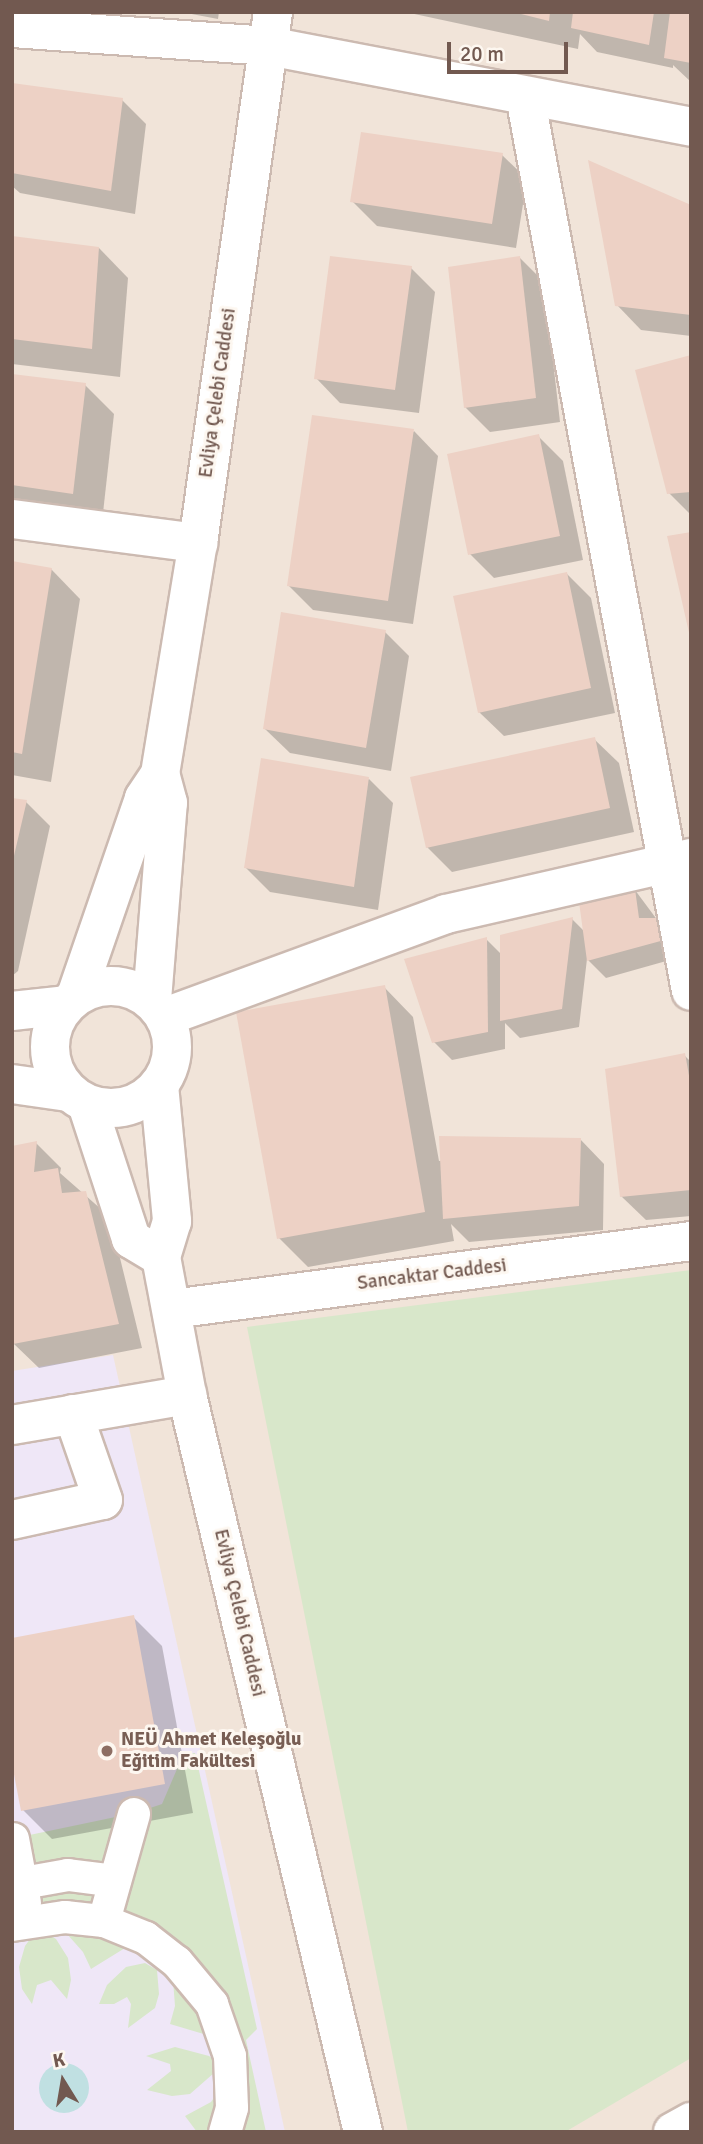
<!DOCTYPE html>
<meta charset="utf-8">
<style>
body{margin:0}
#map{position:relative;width:703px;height:2144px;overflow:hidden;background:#faf3ea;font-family:Signika,sans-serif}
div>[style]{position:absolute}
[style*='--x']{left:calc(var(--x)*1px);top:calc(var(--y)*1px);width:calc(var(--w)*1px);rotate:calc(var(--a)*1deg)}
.residential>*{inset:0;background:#f1e4d9}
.education>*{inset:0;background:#efe7f7}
.green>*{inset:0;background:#d8e7ca}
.water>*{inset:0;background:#c0e0e2}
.round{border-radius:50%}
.shadow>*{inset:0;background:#0003}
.building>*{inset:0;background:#edd1c5}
.roads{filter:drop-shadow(2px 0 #ccbab1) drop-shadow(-2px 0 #ccbab1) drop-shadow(0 2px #ccbab1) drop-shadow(0 -2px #ccbab1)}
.pedestrian>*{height:32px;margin:-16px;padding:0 16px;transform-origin:16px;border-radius:16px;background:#fff}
.minor>*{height:38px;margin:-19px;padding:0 19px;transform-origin:19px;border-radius:19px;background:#fff}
.tertiary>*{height:38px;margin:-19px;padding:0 19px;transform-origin:19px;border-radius:19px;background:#fff}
.tertiary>.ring{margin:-19px;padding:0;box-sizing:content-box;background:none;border:38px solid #fff;border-radius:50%}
.secondary>*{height:38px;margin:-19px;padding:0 19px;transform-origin:19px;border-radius:19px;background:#fff}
.dots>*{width:19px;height:19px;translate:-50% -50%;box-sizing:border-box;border:4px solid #fdf7f0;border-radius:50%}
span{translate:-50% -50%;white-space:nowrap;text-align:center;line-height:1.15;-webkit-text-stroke:6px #fdf7f0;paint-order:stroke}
.street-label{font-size:19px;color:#725950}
.education-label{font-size:19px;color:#785e54;font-weight:700}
.left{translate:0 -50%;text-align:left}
.frame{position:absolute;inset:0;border:14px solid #725950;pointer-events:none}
.north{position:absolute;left:28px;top:2046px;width:70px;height:70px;-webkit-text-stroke:5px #fdf7f0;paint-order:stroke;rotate:349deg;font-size:19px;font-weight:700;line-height:28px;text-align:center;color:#725950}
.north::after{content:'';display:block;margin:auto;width:24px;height:32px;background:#725950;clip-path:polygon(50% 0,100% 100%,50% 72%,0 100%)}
.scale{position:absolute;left:447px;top:42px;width:121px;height:32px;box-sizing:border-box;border:4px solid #725950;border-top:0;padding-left:9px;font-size:21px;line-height:24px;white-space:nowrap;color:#725950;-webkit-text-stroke:5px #fdf7f0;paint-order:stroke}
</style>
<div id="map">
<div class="residential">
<div style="clip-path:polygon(12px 12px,691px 12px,691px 2132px,12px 2132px)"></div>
</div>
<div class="education">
<div style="clip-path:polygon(113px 1355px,285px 2132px,12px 2132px,12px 1371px)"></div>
</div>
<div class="green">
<div style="clip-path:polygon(691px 1270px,691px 2058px,565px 2132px,408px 2132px,247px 1327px)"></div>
<div style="clip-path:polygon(195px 1753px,257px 2029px,246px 2040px,266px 2132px,234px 2132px,217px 1998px,114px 1918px,141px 1811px,162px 1804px,183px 1755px)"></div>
<div style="clip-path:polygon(125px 1815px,109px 1873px,27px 1872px,20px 1837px)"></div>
<div style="clip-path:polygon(30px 1886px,104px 1886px,96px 1915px,34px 1912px)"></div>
<div style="clip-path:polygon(59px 1925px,142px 1946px,125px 1948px,91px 1969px,83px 1952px)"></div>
<div style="clip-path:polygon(38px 1928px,56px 1939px,68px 1958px,71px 1980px,67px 1999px,51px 1980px,37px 1985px,32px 2004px,22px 1989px,19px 1967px,25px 1946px)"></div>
<div style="clip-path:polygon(145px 1963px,157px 1970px,159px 1994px,155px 2008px,128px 2028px,131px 2004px,127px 1997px,114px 2004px,99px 2004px,107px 1985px,126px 1967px)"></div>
<div style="clip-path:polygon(173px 1980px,196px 2001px,207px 2035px,170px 2024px,175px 2006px)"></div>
<div style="clip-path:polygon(175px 2047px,209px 2056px,222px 2066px,190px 2094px,172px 2096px,147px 2090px,171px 2071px,170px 2064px,146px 2056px)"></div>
<div style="clip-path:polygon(223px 2085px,216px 2132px,197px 2132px,185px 2116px,211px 2102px)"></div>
</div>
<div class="water">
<div class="round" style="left:39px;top:2063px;width:50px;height:50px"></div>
</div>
<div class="shadow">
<div style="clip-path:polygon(181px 12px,219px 12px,218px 19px)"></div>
<div style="clip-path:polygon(405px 12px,691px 12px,691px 82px,673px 65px,673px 68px,597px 52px,580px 34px,578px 49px)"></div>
<div style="clip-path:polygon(12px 85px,122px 100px,146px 124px,135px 214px,20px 193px,12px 186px)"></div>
<div style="clip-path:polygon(502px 155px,527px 179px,516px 248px,377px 226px,352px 201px)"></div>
<div style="clip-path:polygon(691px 207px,691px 336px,641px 330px,617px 305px)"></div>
<div style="clip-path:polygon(12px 238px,99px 248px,128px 278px,120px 377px,12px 364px)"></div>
<div style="clip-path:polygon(520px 258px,544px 282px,560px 422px,490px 432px,465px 407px)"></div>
<div style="clip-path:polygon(411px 268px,435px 292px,419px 413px,340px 403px,316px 378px)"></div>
<div style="clip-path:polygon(691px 356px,691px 515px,669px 493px)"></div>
<div style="clip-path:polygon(12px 376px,85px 385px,114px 414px,102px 522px,12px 510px)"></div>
<div style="clip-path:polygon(414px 431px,438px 456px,413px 624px,313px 610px,288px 585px)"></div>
<div style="clip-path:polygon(538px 436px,563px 461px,583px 560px,494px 578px,470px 554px)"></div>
<div style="clip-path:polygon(12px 563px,51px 569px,80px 599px,51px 782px,12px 775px)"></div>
<div style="clip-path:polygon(566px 573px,591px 598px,615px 713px,504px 736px,479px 712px)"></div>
<div style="clip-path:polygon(385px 632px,409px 656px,391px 771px,290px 753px,265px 729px)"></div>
<div style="clip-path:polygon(594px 739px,619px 763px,634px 832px,452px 872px,427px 847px)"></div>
<div style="clip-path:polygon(369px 779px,393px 803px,378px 910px,270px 892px,246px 868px)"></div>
<div style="clip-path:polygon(12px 800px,26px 802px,50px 826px,18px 971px,12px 976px)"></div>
<div style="clip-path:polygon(635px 890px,684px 956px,606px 978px,587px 959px,579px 1027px,520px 1038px,505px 1023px,505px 1049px,452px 1060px,434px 1042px,486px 939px,502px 955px,572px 919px,584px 931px)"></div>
<div style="clip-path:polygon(384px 987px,413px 1017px,439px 1161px,580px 1139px,604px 1164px,603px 1230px,469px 1242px,451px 1224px,454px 1241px,308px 1267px,279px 1238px)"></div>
<div style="clip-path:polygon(684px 1055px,691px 1062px,691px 1216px,646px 1220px,621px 1196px)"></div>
<div style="clip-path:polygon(36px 1143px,61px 1168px,60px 1173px,110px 1217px,142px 1348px,39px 1368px,14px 1344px,12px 1148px)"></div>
<div style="clip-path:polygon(133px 1617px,162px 1646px,193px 1813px,52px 1839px,23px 1810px)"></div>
</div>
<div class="building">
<div style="clip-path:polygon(513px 12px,550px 12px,549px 21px)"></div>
<div style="clip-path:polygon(573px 12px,654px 12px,649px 45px,571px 28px)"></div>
<div style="clip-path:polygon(670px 12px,691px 12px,691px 63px,664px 58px)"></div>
<div style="clip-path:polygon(12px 83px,123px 98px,111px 191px,12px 173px)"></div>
<div style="clip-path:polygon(361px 132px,503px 153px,492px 224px,350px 202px)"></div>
<div style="clip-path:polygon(588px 160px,691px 205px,691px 315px,615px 306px)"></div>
<div style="clip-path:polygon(12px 236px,99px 247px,92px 349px,12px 339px)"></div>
<div style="clip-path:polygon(330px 256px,412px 266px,395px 390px,314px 379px)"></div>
<div style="clip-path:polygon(520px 256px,536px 398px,464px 408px,448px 267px)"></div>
<div style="clip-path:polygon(691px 355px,691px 492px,667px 494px,635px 370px)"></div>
<div style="clip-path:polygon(12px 374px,86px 383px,73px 494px,12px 485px)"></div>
<div style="clip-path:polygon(312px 415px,414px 429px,388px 601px,287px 586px)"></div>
<div style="clip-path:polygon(539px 434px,560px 536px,468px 555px,447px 454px)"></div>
<div style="clip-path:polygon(691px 532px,691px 637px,690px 637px,667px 536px)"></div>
<div style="clip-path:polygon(12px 561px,52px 568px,22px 754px,12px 752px)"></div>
<div style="clip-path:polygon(567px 572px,591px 688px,478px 713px,453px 596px)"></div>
<div style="clip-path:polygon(281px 612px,386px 630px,366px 748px,263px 729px)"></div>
<div style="clip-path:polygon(595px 737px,610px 808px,426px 848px,410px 777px)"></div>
<div style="clip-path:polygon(261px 758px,369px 777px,354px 887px,244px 868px)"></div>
<div style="clip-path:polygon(12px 798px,27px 800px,13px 860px,12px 860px)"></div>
<div style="clip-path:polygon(635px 889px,639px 918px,656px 918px,668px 939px,587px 961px,579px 902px)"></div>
<div style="clip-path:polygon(573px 917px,562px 1009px,500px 1021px,500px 935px)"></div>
<div style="clip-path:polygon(487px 937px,488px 1032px,432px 1043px,404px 959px)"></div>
<div style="clip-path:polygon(385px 985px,425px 1212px,277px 1239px,236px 1012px)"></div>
<div style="clip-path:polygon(685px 1053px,691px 1087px,691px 1190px,620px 1197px,605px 1069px)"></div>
<div style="clip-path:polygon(439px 1136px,581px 1138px,579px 1206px,443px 1219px)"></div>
<div style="clip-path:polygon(37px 1141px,34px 1172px,58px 1168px,62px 1193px,86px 1191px,119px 1324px,13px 1344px,12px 1146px)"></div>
<div style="clip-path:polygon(134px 1615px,165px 1784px,21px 1811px,12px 1764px,12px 1638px)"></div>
</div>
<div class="roads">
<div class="pedestrian">
<div style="--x:13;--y:1839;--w:65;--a:79.4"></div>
<div style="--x:12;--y:1885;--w:57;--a:-10.1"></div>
<div style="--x:68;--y:1875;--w:47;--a:7.3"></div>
<div style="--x:104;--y:1921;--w:111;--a:-74.3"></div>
<div style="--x:12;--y:1925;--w:54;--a:-8.6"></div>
<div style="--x:65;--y:1917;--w:39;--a:6"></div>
<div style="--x:104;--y:1921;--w:45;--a:22"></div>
<div style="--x:146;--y:1938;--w:39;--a:38"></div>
<div style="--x:177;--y:1962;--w:55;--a:50.2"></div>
<div style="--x:212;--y:2004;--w:55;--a:70.9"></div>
<div style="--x:230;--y:2056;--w:52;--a:87.8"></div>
<div style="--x:232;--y:2108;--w:25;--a:106"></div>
</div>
<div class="minor">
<div style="--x:12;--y:28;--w:257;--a:4"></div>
<div style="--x:268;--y:46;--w:431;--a:10.8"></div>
<div style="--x:525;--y:96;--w:910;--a:79.49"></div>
<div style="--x:12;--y:519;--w:188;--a:7.4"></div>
<div style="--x:12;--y:1011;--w:54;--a:-6.3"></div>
<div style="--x:165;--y:1017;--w:299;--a:-20.1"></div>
<div style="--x:446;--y:914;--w:251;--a:-12.9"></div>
<div style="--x:12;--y:1084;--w:58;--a:8"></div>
<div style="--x:12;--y:1425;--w:178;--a:-9.7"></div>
<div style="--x:12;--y:1520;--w:93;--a:-12.4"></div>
<div style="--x:103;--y:1500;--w:91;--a:-109.2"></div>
</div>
<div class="tertiary">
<div class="ring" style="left:50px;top:986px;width:84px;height:84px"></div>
<div style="--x:76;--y:996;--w:209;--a:-71"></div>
<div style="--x:144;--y:798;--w:29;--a:-56"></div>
<div style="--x:152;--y:1000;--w:198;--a:-85.4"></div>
<div style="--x:168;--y:803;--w:30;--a:-105"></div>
<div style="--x:160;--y:774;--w:234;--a:-80.7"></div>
<div style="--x:198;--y:543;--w:536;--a:-81.96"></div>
<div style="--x:159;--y:1085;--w:137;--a:84.5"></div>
<div style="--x:172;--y:1221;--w:38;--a:107"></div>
<div style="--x:161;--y:1257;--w:140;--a:79.3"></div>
<div style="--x:187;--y:1395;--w:758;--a:76.57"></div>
<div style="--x:87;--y:1104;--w:142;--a:71.9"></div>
<div style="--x:131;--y:1239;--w:35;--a:31"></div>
<div style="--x:172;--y:1309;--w:523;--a:-7.46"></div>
</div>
<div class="secondary">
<div style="--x:673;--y:2132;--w:21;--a:-29"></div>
</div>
</div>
<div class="dots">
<div style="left:107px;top:1751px;background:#8d6e63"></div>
</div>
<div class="street-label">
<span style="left:218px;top:393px;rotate:-82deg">Evliya Çelebi Caddesi</span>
<span style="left:432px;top:1275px;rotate:-7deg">Sancaktar Caddesi</span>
<span style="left:239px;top:1613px;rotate:77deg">Evliya Çelebi Caddesi</span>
</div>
<div class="education-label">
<span class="left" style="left:121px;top:1751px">NEÜ Ahmet Keleşoğlu<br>Eğitim Fakültesi</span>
</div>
<div class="frame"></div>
<div class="north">K</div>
<div class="scale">20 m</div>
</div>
